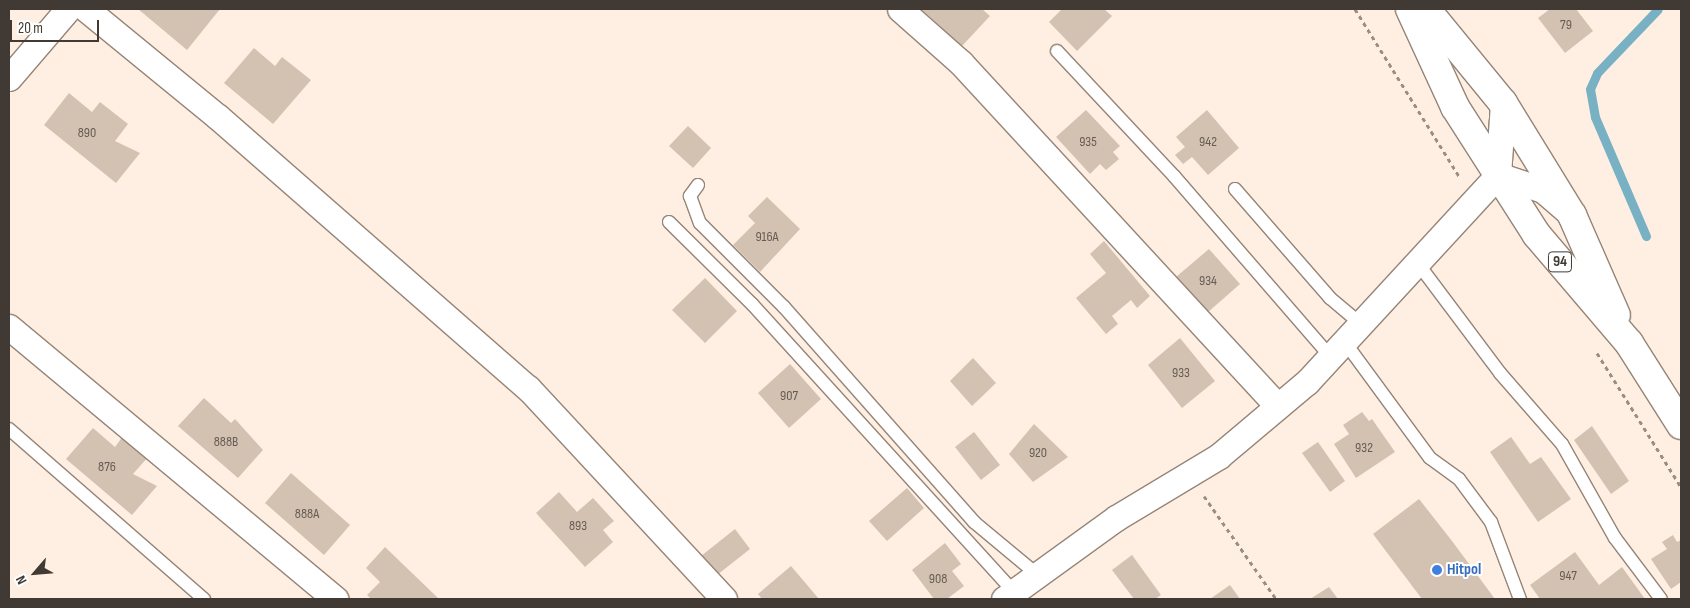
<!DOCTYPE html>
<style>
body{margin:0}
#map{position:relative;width:1690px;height:608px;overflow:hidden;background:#feefe2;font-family:"Sofia Sans Condensed",sans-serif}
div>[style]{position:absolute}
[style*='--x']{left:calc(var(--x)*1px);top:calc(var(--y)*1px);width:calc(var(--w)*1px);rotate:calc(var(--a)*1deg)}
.stream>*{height:9px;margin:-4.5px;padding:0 4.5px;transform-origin:4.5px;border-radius:4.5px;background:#78b1c3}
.building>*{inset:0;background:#d3c2b2}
.path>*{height:3px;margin-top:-1.5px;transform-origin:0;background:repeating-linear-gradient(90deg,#998e85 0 4px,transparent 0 8px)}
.roads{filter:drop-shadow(1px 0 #958577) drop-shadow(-1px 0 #958577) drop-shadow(0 1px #958577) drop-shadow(0 -1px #958577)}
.service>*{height:12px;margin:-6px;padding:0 6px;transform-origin:6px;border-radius:6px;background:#fff}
.minor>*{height:25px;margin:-12.5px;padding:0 12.5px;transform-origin:12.5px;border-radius:12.5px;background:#fff}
.primary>*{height:28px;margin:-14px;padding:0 14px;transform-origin:14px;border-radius:14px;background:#fff}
.dots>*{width:14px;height:14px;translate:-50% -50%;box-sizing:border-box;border:2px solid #fff;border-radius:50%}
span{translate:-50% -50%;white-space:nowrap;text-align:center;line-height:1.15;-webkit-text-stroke:4px #fff;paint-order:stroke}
.number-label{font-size:14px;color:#665c54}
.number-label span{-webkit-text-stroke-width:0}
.shield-label span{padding:1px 4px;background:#fff;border:1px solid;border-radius:4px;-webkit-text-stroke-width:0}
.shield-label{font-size:15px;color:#413a34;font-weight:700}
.shop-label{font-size:16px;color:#366cbe;font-weight:700}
.left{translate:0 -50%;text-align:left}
.frame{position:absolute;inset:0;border:10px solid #413a34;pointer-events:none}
.north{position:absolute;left:10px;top:548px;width:50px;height:50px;-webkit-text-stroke:4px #fff;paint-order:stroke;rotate:243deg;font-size:14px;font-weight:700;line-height:20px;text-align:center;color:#413a34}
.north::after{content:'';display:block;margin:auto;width:18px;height:22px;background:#413a34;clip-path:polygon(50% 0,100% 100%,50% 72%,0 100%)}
.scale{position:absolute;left:10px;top:20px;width:89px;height:22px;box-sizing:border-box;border:2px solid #413a34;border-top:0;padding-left:6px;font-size:15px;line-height:18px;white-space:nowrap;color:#413a34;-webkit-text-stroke:4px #fff;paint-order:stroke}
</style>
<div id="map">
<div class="stream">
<div style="--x:1646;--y:236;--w:129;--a:-113.2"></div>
<div style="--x:1595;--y:117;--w:28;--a:-100"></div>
<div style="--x:1590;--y:89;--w:17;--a:-66"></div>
<div style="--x:1597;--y:73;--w:88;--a:-46.4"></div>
</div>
<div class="building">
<div style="clip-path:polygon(138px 9px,220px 9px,187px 50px)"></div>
<div style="clip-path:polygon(921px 9px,982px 9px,990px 16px,962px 46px)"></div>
<div style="clip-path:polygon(1062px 9px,1104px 9px,1112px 16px,1077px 51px,1049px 22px)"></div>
<div style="clip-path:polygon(1550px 9px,1576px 9px,1593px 31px,1565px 53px,1538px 18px)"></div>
<div style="clip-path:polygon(254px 48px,275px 66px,282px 57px,311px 80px,273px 124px,224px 83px)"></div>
<div style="clip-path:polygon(69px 93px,92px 112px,100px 102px,128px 124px,115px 141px,140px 153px,116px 183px,44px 125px)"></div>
<div style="clip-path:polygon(1086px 110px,1120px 146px,1113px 152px,1119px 159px,1106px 170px,1100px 164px,1090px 174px,1056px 137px)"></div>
<div style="clip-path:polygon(1207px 110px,1239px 148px,1208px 175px,1192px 157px,1183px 164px,1175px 155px,1185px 147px,1176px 137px)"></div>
<div style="clip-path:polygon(688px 126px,711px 148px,693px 168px,669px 146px)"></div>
<div style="clip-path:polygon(767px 197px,800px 229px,760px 272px,733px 245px,755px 223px,748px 216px)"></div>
<div style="clip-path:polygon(1104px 241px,1150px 296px,1137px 308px,1131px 300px,1112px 316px,1118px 324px,1106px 334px,1076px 298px,1106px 273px,1090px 254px)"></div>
<div style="clip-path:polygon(1209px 249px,1240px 284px,1207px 313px,1176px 277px)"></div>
<div style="clip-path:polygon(705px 278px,737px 311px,705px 343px,672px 310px)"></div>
<div style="clip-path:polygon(1180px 338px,1215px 381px,1182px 408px,1148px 365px)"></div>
<div style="clip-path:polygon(973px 358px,996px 383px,972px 406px,950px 381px)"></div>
<div style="clip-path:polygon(790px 364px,821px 399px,789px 428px,758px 393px)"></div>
<div style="clip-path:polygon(204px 398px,231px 423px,235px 419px,263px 450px,238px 478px,178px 426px)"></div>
<div style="clip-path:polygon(1362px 412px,1369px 421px,1372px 419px,1395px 452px,1356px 478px,1334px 444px,1349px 434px,1343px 425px)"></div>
<div style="clip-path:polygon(1034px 424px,1068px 457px,1033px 482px,1009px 454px)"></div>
<div style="clip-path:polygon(1592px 426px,1629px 481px,1611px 494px,1574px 440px)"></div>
<div style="clip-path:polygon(93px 428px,115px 447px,123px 436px,148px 457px,133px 474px,157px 486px,132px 515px,66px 459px)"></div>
<div style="clip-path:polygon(974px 432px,1000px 465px,981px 480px,955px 447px)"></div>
<div style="clip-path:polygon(1511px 437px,1530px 464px,1541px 457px,1571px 499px,1538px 522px,1490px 452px)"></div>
<div style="clip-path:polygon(1318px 442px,1345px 481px,1330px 492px,1302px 453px)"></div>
<div style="clip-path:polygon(291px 473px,350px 525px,324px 555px,265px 503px)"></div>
<div style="clip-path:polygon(907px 488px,924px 508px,887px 541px,869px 521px)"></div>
<div style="clip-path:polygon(559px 492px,577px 512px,593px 498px,614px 521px,603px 530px,613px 542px,585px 567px,536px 513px)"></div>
<div style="clip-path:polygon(1419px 499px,1452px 541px,1495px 599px,1422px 599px,1373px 534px)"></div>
<div style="clip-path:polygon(735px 529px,750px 549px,717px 575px,701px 556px)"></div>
<div style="clip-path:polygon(1673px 535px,1677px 542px,1681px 540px,1681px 582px,1671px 589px,1651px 559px,1667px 549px,1662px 542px)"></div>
<div style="clip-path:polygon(945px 543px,961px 564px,952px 571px,964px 586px,947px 599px,934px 599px,912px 570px)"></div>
<div style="clip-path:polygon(385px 547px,438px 598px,437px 599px,371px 599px,367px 595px,380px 582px,366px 568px)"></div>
<div style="clip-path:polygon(1575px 552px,1599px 585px,1622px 567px,1645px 599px,1540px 599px,1530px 585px)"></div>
<div style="clip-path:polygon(1132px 555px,1161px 595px,1155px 599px,1134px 599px,1112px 570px)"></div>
<div style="clip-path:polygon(791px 566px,819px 599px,762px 599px,758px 594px)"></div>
<div style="clip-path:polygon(1230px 585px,1240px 599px,1210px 599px)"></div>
<div style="clip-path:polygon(1329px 587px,1338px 599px,1310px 599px)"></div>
</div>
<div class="path">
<div style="--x:1355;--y:9;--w:197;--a:58.1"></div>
<div style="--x:1597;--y:353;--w:158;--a:57.9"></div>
<div style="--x:1204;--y:496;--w:126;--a:55"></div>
</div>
<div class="roads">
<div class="service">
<div style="--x:1057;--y:51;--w:171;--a:46.9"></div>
<div style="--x:1174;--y:176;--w:238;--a:49.1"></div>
<div style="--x:698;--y:185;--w:14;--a:126"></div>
<div style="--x:690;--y:196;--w:29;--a:70"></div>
<div style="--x:700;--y:223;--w:119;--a:45"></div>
<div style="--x:784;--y:307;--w:287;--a:48.5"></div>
<div style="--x:974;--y:522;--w:85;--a:39.7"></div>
<div style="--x:1235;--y:189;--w:145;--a:48.9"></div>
<div style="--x:1330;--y:298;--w:39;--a:40"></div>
<div style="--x:669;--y:222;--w:117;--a:44.7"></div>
<div style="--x:752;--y:304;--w:391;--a:47.7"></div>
<div style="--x:1416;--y:261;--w:140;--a:53.1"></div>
<div style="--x:1500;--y:373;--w:94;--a:48.9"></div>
<div style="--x:1562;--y:444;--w:108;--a:60.6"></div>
<div style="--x:1615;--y:538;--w:76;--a:53"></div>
<div style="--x:1344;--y:341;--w:145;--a:53.7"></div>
<div style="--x:1430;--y:458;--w:36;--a:36"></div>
<div style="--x:1459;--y:479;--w:54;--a:53.3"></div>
<div style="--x:1491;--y:522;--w:82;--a:69.4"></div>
<div style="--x:9;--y:429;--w:259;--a:41.1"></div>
</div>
<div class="minor">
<div style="--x:86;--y:9;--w:171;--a:39.3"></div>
<div style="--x:218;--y:117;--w:412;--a:41.2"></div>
<div style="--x:528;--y:388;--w:288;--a:47.1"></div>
<div style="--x:900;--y:9;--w:81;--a:41.5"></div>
<div style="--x:961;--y:63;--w:467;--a:47.3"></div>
<div style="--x:9;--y:78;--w:91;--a:-49.5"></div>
<div style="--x:1498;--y:175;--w:47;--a:18.4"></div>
<div style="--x:1543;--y:190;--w:30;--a:41"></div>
<div style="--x:9;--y:327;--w:425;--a:39.8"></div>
<div style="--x:1004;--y:599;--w:138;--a:-35.9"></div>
<div style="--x:1116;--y:518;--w:120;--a:-31"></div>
<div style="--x:1219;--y:456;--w:115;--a:-40.1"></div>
<div style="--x:1307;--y:382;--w:282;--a:-47.3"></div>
<div style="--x:1498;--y:175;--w:72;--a:-86"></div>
</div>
<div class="primary">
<div style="--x:1410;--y:9;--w:108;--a:65.3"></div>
<div style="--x:1455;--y:107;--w:152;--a:57.4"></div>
<div style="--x:1537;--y:235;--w:142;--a:49.6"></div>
<div style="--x:1629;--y:343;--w:97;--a:57.6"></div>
<div style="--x:1426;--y:9;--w:122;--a:50.7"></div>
<div style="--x:1503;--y:103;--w:132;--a:58.4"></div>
<div style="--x:1572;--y:215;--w:109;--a:66.3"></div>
</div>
</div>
<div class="dots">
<div style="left:1437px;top:570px;background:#3f7fe0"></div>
</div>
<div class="number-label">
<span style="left:1566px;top:25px">79</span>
<span style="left:87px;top:133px">890</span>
<span style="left:1088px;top:142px">935</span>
<span style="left:1208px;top:142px">942</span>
<span style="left:767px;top:237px">916A</span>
<span style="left:1208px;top:281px">934</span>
<span style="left:1181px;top:373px">933</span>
<span style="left:789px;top:396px">907</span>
<span style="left:226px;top:442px">888B</span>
<span style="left:1364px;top:448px">932</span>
<span style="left:1038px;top:453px">920</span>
<span style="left:107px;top:467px">876</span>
<span style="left:307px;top:514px">888A</span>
<span style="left:578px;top:526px">893</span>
<span style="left:1568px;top:576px">947</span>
<span style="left:938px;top:579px">908</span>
</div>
<div class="shield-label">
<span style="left:1560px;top:262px">94</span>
</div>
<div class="shop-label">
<span class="left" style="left:1447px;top:570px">Hitpol</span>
</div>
<div class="frame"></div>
<div class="north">N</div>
<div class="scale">20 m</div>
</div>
